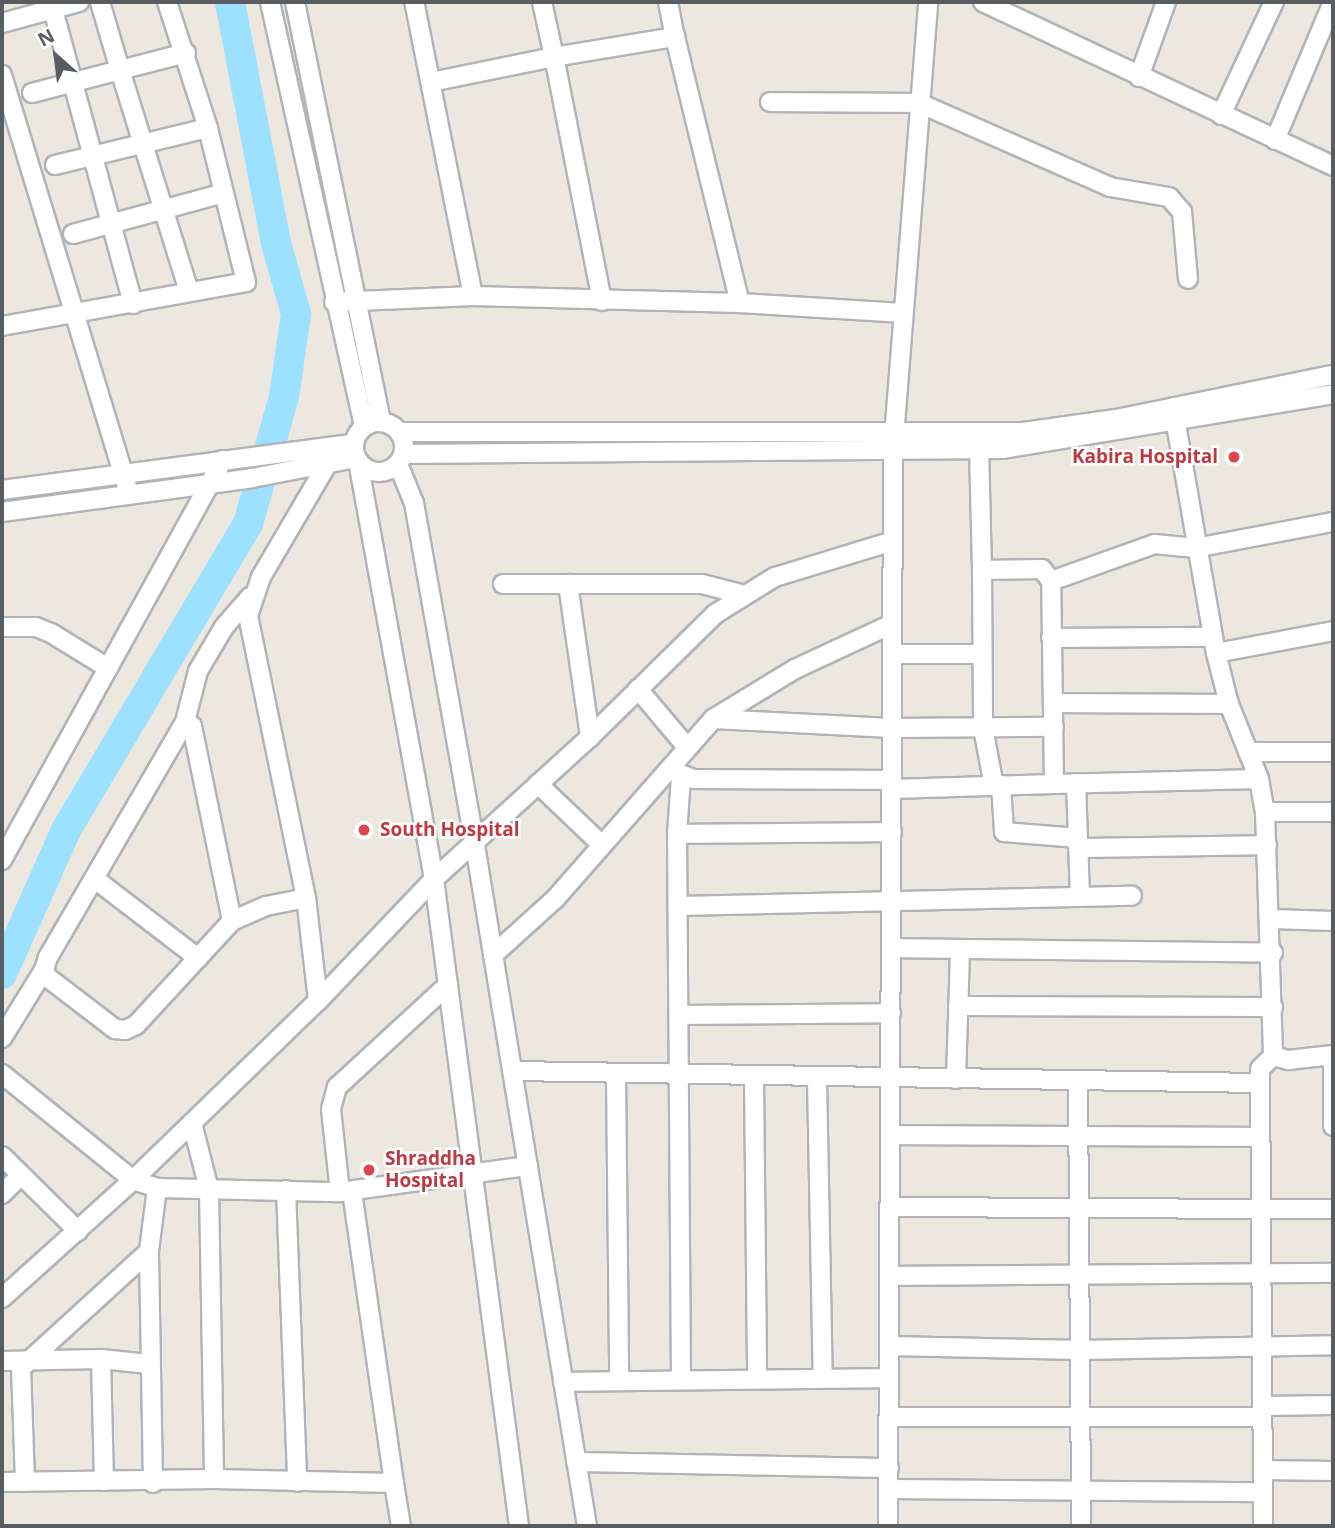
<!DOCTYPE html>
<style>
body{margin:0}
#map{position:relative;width:1335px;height:1528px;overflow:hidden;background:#ece7df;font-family:"Open Sans",sans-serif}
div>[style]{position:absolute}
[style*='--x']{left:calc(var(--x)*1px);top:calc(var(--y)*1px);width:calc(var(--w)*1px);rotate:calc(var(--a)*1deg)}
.river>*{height:30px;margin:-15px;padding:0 15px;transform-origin:15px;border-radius:15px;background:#9ce1ff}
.roads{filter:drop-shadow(2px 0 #b0b4b8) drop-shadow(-2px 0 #b0b4b8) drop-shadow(0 2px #b0b4b8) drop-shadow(0 -2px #b0b4b8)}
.minor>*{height:18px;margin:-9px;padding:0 9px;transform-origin:9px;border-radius:9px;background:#fff}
.minor>.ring{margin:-9px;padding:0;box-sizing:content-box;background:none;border:18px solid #fff;border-radius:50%}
.dots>*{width:19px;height:19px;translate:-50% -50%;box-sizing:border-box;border:4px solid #fff;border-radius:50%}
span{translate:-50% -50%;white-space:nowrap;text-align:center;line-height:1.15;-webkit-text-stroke:5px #fff;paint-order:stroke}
.health-label{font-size:19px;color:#be3a42;font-weight:700}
.right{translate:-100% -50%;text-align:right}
.left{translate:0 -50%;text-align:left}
.frame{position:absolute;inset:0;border:4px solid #585d61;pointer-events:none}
.north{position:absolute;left:21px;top:21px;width:70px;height:70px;-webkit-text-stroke:5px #fff;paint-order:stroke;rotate:332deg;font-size:19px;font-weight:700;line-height:28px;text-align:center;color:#585d61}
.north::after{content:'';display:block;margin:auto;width:24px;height:32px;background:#585d61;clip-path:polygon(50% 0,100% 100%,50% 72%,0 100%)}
</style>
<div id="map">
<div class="river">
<div style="--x:2;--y:974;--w:158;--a:-66"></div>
<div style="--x:66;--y:830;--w:356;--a:-59.3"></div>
<div style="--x:248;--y:524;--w:132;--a:-74.2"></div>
<div style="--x:284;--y:397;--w:84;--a:-81.8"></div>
<div style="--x:296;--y:314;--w:74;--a:-105.7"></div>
<div style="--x:276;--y:243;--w:245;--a:-100.8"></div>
</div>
<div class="roads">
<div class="minor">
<div style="--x:51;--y:2;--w:313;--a:74.8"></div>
<div style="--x:270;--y:2;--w:434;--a:77.5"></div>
<div style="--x:295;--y:2;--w:429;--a:78.4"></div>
<div style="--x:668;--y:2;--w:36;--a:79"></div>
<div style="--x:983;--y:2;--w:387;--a:25.1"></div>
<div style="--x:2;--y:23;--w:80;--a:-15.3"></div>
<div style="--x:186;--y:53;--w:68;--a:165.6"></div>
<div style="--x:120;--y:70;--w:232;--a:72.7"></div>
<div style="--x:2;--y:75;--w:438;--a:73.1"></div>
<div style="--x:1139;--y:77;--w:80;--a:-70.2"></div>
<div style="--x:431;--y:82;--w:126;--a:-11.5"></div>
<div style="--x:554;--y:57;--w:56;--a:-102.3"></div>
<div style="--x:32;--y:93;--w:91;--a:-14.6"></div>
<div style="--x:120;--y:70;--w:71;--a:-106.4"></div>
<div style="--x:770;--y:102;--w:149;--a:0.4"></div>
<div style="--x:919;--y:103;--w:209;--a:23.7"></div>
<div style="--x:1110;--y:187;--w:60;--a:9.6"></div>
<div style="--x:1169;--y:197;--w:20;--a:49"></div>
<div style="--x:1182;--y:212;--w:67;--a:84.9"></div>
<div style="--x:1221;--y:115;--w:125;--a:-64.9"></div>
<div style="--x:1275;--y:140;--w:150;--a:-67.2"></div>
<div style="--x:55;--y:165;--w:157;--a:-13.6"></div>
<div style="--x:73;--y:234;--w:156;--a:-15.2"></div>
<div style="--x:473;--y:296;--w:267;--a:1.5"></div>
<div style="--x:740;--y:303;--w:164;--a:3.5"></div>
<div style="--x:602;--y:301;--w:249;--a:-101.1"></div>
<div style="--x:554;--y:57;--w:123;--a:-9.4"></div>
<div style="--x:675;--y:37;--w:274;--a:76.3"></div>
<div style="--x:334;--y:302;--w:139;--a:-2.5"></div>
<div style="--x:473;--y:296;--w:300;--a:-101.3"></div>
<div style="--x:2;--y:326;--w:248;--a:-10.2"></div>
<div style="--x:246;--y:282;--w:159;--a:-103.9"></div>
<div style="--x:208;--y:128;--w:133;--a:-108"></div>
<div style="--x:1173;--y:407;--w:250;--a:80.1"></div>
<div style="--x:1216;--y:653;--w:53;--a:75.7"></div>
<div style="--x:1229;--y:704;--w:81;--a:68.2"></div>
<div style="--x:1259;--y:779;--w:34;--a:80"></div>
<div style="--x:1265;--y:812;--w:244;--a:88.1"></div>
<div style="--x:1273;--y:1056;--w:18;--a:135"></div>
<div style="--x:1260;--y:1069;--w:457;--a:89.6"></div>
<div class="ring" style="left:354px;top:422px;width:32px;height:32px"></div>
<div style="--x:400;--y:432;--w:623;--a:0"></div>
<div style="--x:1023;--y:432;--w:94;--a:-8"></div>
<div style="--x:1116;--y:419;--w:221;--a:-11.5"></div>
<div style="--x:404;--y:454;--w:598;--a:-0.48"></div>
<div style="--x:1002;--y:449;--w:336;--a:-9.4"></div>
<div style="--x:358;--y:461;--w:425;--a:79.7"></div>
<div style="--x:434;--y:879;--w:653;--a:82.52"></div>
<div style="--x:398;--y:464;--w:42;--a:67.7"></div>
<div style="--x:414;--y:503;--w:347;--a:79.9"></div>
<div style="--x:475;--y:845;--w:690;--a:80.66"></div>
<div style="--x:2;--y:490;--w:354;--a:-7.5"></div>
<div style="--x:2;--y:512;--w:252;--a:-7.7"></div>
<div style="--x:252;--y:478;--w:106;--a:-10.9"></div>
<div style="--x:982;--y:570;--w:158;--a:89.6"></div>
<div style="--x:983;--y:728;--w:59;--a:79.3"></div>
<div style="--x:1051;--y:581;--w:110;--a:-19.6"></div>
<div style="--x:1155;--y:544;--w:40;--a:5.7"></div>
<div style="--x:1195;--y:548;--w:140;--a:-10.7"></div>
<div style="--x:503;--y:584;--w:199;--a:0"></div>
<div style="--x:702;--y:584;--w:40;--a:14.4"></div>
<div style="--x:568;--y:584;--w:155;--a:81.8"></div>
<div style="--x:2;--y:627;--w:34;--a:0"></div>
<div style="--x:36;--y:627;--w:16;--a:22"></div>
<div style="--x:51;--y:633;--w:67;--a:31.6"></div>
<div style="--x:1051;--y:638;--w:162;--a:-0.4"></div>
<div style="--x:1216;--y:653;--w:119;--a:-10.6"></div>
<div style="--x:893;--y:654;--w:88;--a:0"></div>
<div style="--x:638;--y:689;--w:75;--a:49.9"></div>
<div style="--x:1054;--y:703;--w:175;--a:0.3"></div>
<div style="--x:713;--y:719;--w:179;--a:2.9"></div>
<div style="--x:892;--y:728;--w:162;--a:-0.4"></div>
<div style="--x:185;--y:722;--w:53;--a:-75.7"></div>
<div style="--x:198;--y:671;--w:51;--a:-59.4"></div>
<div style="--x:224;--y:627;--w:40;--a:-49"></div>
<div style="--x:1248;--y:752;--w:85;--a:0"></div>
<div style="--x:670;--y:770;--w:25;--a:21"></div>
<div style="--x:693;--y:779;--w:199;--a:0.3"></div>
<div style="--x:681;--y:777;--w:57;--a:94"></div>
<div style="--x:677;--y:834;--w:546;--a:89.58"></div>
<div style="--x:1076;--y:783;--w:114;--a:88"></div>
<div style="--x:538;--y:784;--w:88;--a:43.6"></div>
<div style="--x:1054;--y:784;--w:205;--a:-1.4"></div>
<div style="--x:1001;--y:785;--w:47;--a:86.3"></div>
<div style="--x:1004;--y:832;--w:74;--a:4.6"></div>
<div style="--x:892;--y:789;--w:162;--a:-1.8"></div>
<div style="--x:1054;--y:784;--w:203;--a:-90.8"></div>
<div style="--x:1051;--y:581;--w:15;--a:-127"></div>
<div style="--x:1042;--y:569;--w:60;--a:179"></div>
<div style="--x:982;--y:570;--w:121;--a:-91.4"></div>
<div style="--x:1265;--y:812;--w:68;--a:0"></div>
<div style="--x:677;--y:834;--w:215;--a:-0.5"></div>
<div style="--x:1078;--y:848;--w:189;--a:-0.9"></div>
<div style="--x:2;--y:860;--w:457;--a:-61.1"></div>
<div style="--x:95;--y:879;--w:130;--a:37.5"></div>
<div style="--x:678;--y:906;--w:454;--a:-1.3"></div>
<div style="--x:1271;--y:919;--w:62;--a:1.8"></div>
<div style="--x:232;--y:921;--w:199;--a:-101.6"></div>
<div style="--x:192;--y:726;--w:8;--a:-150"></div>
<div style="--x:185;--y:722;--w:272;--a:120.2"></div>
<div style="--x:48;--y:957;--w:14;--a:107"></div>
<div style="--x:44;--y:970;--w:8;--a:67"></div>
<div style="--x:47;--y:977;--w:86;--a:37.4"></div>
<div style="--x:115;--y:1029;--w:10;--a:6"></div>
<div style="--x:125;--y:1030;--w:12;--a:-24"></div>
<div style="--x:136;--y:1025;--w:142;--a:-47.3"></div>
<div style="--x:232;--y:921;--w:37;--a:-24"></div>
<div style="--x:266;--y:906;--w:41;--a:-11.3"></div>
<div style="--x:891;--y:948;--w:382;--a:0.7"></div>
<div style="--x:493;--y:955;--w:84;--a:-42.1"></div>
<div style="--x:555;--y:899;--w:240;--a:-48.7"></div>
<div style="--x:713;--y:719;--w:96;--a:-31.4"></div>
<div style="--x:795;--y:669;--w:107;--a:-24.9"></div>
<div style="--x:318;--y:1001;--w:104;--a:-96.6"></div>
<div style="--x:306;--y:898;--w:288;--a:-101.6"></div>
<div style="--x:248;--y:616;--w:41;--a:-71.6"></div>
<div style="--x:261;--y:577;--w:132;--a:-59.6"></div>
<div style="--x:958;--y:1006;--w:315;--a:0.2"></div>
<div style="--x:680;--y:1015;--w:211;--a:-0.5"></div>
<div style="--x:2;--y:1038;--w:80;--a:-58.3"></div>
<div style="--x:1273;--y:1056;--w:16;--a:15"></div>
<div style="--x:1288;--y:1060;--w:45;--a:-6.3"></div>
<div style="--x:1333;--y:1059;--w:67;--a:90"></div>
<div style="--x:512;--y:1071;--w:748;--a:0.92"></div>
<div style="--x:2;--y:1074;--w:169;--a:39"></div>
<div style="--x:133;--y:1180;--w:25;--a:18"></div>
<div style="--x:157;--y:1188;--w:183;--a:1.3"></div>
<div style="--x:340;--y:1192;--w:190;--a:-7.9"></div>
<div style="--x:616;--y:1074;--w:307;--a:89.4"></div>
<div style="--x:754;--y:1078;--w:301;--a:89.4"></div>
<div style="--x:817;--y:1078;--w:300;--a:88.9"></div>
<div style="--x:956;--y:1079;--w:130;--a:-88.2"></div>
<div style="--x:1078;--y:1081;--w:445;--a:89.6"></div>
<div style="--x:192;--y:1123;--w:68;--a:75.6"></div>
<div style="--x:209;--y:1189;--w:290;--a:89"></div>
<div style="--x:890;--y:1135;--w:370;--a:0.3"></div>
<div style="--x:2;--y:1156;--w:107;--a:44.6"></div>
<div style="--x:286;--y:1190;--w:292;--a:87.8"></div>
<div style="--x:340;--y:1192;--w:83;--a:-96.2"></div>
<div style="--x:331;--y:1109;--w:23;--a:-75"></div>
<div style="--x:337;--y:1087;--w:151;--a:-42.6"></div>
<div style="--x:2;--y:1194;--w:24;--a:-45"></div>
<div style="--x:890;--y:1207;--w:443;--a:0.3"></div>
<div style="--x:890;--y:1276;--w:443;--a:-0.4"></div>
<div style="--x:2;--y:1298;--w:176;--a:-42"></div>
<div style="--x:133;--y:1180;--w:257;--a:-44.1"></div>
<div style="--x:318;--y:1001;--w:168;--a:-46.4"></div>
<div style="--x:434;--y:879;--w:211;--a:-42.3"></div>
<div style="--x:590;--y:737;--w:175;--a:-44.5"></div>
<div style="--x:715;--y:614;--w:70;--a:-31.7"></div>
<div style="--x:775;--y:577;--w:123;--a:-17"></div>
<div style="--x:889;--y:1346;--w:191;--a:1.2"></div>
<div style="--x:1080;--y:1350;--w:253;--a:-1.1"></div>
<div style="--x:101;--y:1359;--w:122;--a:88.6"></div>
<div style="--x:2;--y:1361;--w:99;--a:-1.2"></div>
<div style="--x:101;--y:1359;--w:48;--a:5.9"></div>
<div style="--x:563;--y:1382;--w:326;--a:-0.7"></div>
<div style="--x:1262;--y:1406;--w:71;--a:-0.8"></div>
<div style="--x:889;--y:1417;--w:373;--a:0"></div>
<div style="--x:576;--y:1462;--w:313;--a:1.1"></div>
<div style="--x:1263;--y:1470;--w:70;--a:0.8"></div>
<div style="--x:2;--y:1482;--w:212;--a:-0.8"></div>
<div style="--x:214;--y:1479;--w:180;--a:1.3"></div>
<div style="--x:394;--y:1483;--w:295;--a:-98.2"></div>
<div style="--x:25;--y:1482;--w:114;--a:-92"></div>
<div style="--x:21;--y:1368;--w:173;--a:-42.4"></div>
<div style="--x:153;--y:1483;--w:232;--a:-91"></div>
<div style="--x:149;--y:1251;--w:64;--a:-82.8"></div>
<div style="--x:394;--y:1483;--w:44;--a:80.8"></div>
<div style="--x:889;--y:1489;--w:374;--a:0.5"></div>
<div style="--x:888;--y:1526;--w:1076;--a:-89.73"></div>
<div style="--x:893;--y:450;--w:449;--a:-85.5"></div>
</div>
</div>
<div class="dots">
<div style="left:1234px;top:457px;background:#e0444e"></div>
<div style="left:364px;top:830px;background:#e0444e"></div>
<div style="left:369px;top:1170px;background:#e0444e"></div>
</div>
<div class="health-label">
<span class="right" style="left:1218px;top:457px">Kabira Hospital</span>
<span class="left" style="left:380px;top:830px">South Hospital</span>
<span class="left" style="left:385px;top:1170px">Shraddha<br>Hospital</span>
</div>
<div class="frame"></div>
<div class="north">N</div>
</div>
